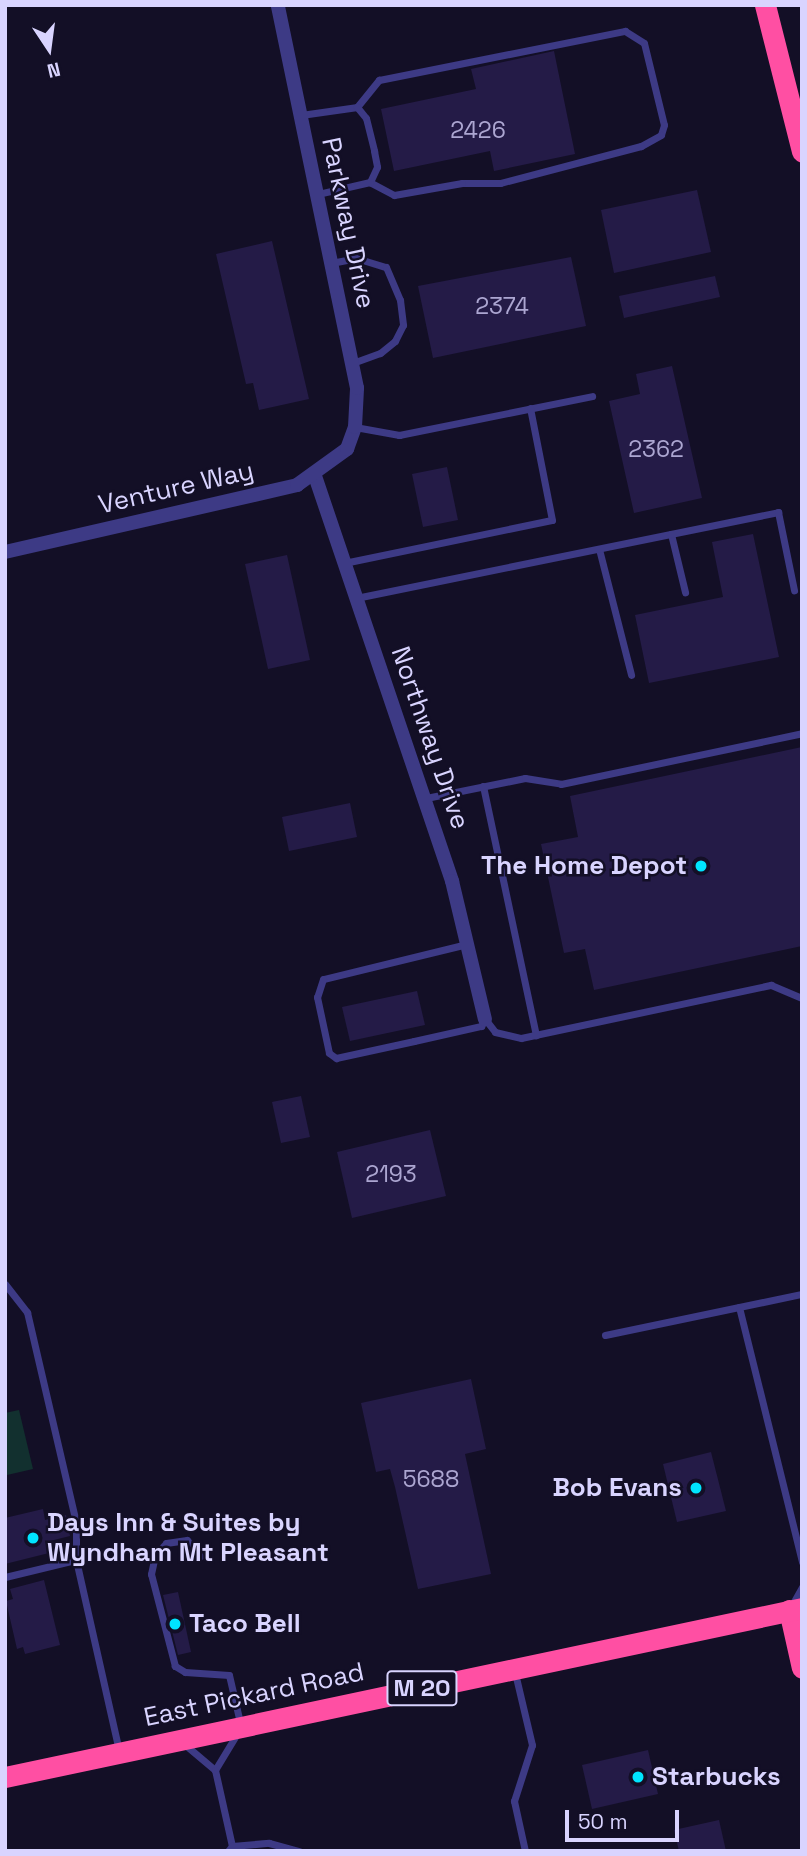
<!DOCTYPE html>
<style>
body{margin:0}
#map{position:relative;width:807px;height:1856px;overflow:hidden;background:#130f26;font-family:"Space Grotesk",sans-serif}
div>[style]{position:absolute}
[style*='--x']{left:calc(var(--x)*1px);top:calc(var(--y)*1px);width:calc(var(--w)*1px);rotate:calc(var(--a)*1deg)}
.green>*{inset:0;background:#12302f}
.building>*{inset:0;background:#241b47}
.lane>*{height:7px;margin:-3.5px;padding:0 3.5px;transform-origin:3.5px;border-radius:3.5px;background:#3d3a85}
.street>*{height:14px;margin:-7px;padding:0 7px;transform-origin:7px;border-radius:7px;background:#3d3a85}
.highway>*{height:21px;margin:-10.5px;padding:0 10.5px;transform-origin:10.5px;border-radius:10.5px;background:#ff4fa3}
.dots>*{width:19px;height:19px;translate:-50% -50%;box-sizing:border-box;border:4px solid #130f26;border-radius:50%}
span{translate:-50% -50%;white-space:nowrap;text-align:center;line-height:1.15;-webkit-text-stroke:5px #130f26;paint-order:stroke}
.number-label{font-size:23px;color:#aca6d1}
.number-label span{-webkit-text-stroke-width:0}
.shield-label span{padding:2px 5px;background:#130f26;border:2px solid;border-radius:5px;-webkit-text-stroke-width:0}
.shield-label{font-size:24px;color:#d9d4ff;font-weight:700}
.street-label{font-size:26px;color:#d9d4ff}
.poi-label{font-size:26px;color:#d9d4ff;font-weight:700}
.right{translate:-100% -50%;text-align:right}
.left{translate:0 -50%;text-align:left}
.frame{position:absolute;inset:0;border:7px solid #d9d4ff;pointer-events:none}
.north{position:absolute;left:14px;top:14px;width:70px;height:70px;-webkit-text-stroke:5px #130f26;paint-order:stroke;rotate:167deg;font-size:19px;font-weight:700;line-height:28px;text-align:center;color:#d9d4ff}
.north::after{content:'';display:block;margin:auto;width:24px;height:32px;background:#d9d4ff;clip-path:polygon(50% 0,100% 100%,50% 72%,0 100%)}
.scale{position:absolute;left:565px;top:1810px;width:114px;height:32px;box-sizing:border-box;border:4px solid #d9d4ff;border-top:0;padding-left:9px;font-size:21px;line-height:24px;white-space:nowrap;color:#d9d4ff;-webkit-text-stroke:5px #130f26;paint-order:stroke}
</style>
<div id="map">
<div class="green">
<div style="clip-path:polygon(19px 1410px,33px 1469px,7px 1475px,5px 1413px)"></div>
</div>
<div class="building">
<div style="clip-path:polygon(554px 51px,575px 154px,494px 171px,490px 151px,394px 171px,381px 109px,476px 89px,471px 69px)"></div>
<div style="clip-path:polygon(697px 190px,711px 252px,614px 273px,601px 210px)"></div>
<div style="clip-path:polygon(272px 241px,309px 399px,259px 410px,253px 383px,246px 384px,216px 254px)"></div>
<div style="clip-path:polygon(571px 257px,586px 326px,433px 358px,418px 286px)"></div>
<div style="clip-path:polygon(715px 276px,720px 297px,624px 318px,619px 296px)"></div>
<div style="clip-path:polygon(672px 366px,702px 498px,634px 513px,609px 401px,640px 394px,636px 374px)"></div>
<div style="clip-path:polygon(447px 467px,458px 520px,423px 527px,412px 474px)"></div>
<div style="clip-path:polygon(753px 534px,779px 657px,649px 683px,635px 615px,723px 597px,712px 542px)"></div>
<div style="clip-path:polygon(287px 555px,310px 660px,268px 669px,245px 564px)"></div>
<div style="clip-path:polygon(802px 747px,802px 946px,594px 990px,585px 949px,564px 953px,541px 844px,578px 837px,570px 796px)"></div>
<div style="clip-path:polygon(350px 803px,357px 837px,289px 851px,282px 817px)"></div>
<div style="clip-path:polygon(417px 991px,425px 1025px,350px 1041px,342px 1007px)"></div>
<div style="clip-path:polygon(301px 1096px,310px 1137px,281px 1143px,272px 1102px)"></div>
<div style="clip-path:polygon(430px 1130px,446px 1196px,352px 1218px,337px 1152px)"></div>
<div style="clip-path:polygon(471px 1379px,486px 1449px,465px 1454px,491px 1574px,418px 1589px,395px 1487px,390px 1469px,376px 1472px,361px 1403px)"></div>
<div style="clip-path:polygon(711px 1452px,726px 1511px,677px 1522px,663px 1464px)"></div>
<div style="clip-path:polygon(43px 1509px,45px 1520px,66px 1515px,70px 1536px,50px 1541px,53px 1552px,5px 1564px,5px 1518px)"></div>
<div style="clip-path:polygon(44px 1580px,60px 1645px,25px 1654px,23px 1647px,17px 1649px,6px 1601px,13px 1599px,10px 1589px)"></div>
<div style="clip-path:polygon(178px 1592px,191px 1652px,178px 1655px,163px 1595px)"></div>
<div style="clip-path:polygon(648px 1750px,658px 1794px,592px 1809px,582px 1765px)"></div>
<div style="clip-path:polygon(719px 1820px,726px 1851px,679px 1851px,674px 1830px)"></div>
</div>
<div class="lane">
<div style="--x:357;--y:107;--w:35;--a:-51"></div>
<div style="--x:379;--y:80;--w:251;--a:-11.3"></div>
<div style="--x:625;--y:31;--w:22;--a:32"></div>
<div style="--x:644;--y:43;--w:84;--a:76.3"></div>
<div style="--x:664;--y:125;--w:10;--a:107"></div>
<div style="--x:661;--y:135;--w:23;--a:151"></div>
<div style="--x:641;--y:146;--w:146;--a:165.3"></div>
<div style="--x:500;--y:183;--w:38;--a:180"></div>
<div style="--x:462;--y:183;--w:69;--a:170"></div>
<div style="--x:394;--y:195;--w:27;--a:-152"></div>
<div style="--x:301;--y:115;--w:57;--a:-8.1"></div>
<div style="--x:357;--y:107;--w:14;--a:51"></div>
<div style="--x:366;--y:118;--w:34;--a:76"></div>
<div style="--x:374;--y:151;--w:16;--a:79"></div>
<div style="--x:377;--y:167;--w:17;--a:115"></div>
<div style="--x:370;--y:182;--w:53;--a:167"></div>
<div style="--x:331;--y:263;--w:25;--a:-11"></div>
<div style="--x:356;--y:258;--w:31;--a:17"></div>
<div style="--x:386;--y:267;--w:36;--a:67"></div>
<div style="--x:400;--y:300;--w:25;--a:83"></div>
<div style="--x:403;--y:325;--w:18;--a:117"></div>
<div style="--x:395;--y:341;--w:19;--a:141"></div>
<div style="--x:380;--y:353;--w:30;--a:160"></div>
<div style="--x:355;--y:427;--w:45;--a:10.3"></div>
<div style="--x:399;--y:435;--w:197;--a:-11.4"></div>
<div style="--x:671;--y:534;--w:60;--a:76.4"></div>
<div style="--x:599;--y:549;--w:130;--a:75.7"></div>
<div style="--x:344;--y:563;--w:212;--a:-11.7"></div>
<div style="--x:552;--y:520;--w:114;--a:-101.1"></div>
<div style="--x:356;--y:598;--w:431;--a:-11.5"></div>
<div style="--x:778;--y:512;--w:80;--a:78.4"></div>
<div style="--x:483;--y:786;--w:255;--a:78"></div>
<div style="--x:426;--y:798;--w:101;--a:-11.4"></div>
<div style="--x:525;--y:778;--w:36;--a:9"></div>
<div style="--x:561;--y:784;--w:246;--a:-11.9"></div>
<div style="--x:467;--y:944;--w:148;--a:166.3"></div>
<div style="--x:323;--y:979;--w:19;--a:108"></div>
<div style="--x:317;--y:997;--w:57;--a:77.9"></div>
<div style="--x:329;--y:1053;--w:9;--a:36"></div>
<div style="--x:336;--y:1058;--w:80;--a:-12.3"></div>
<div style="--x:414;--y:1041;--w:69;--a:-12.6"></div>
<div style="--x:481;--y:1026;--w:8;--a:-60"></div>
<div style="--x:485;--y:1019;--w:16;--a:52"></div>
<div style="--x:495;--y:1032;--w:27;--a:13"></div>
<div style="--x:521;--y:1038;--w:256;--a:-12"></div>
<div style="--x:771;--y:985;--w:34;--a:23"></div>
<div style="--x:5;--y:1284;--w:36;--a:52"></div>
<div style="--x:27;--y:1312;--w:217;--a:76.9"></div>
<div style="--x:76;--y:1523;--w:37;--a:90"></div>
<div style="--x:76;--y:1560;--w:196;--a:77.3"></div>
<div style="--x:739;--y:1307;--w:263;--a:76.1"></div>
<div style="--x:605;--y:1335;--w:201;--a:-11.8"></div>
<div style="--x:5;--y:1577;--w:73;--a:-13.5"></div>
<div style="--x:792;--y:1605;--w:21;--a:-61"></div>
<div style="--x:515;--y:1673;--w:74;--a:76.7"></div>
<div style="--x:532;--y:1745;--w:59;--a:107.8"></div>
<div style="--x:514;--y:1801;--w:51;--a:77.6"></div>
<div style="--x:183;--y:1743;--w:42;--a:40.2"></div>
<div style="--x:215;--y:1770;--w:50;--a:-58.8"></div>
<div style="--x:241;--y:1727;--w:53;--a:-103"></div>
<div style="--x:229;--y:1675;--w:44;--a:-176.1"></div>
<div style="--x:185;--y:1672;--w:12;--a:-149"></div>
<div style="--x:175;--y:1666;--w:95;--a:-104.6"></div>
<div style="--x:151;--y:1574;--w:19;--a:-78"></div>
<div style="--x:155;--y:1555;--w:16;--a:-47"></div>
<div style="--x:166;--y:1543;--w:21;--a:-8"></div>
<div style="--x:187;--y:1540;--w:21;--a:51"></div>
<div style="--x:215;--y:1770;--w:78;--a:77.4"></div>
<div style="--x:232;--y:1846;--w:6;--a:129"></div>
<div style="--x:232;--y:1846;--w:37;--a:-5"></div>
<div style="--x:269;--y:1843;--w:31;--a:15"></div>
</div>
<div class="street">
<div style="--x:315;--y:476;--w:428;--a:71.3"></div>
<div style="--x:452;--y:881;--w:142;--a:76.6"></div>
<div style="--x:5;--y:552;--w:300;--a:-12.9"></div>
<div style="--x:297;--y:485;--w:62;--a:-35.8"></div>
<div style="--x:347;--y:449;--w:23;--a:-70"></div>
<div style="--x:355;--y:427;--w:39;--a:-87"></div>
<div style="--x:357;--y:388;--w:391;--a:-101.7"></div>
</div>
<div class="highway">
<div style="--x:765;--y:5;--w:151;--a:75.8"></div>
<div style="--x:789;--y:1610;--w:59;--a:77.4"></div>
<div style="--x:5;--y:1777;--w:815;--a:-11.97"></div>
</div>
<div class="dots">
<div style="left:701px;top:866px;background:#00e5ff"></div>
<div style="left:696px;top:1488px;background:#00e5ff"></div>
<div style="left:33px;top:1538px;background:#00e5ff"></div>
<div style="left:175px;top:1624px;background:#00e5ff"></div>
<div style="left:638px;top:1777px;background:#00e5ff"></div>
</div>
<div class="number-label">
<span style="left:478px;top:130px">2426</span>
<span style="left:502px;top:306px">2374</span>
<span style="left:656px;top:449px">2362</span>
<span style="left:391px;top:1174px">2193</span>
<span style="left:431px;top:1479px">5688</span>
</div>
<div class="shield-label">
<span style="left:422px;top:1688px">M 20</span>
</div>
<div class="street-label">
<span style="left:348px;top:223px;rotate:78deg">Parkway Drive</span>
<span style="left:176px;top:488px;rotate:-13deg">Venture Way</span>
<span style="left:430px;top:738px;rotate:71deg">Northway Drive</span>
<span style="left:254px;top:1695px;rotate:-12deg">East Pickard Road</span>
</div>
<div class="poi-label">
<span class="right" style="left:687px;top:866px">The Home Depot</span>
<span class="right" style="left:682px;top:1488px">Bob Evans</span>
<span class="left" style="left:47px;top:1538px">Days Inn &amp; Suites by<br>Wyndham Mt Pleasant</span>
<span class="left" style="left:189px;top:1624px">Taco Bell</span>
<span class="left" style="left:652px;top:1777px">Starbucks</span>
</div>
<div class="frame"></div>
<div class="north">N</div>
<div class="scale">50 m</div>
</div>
